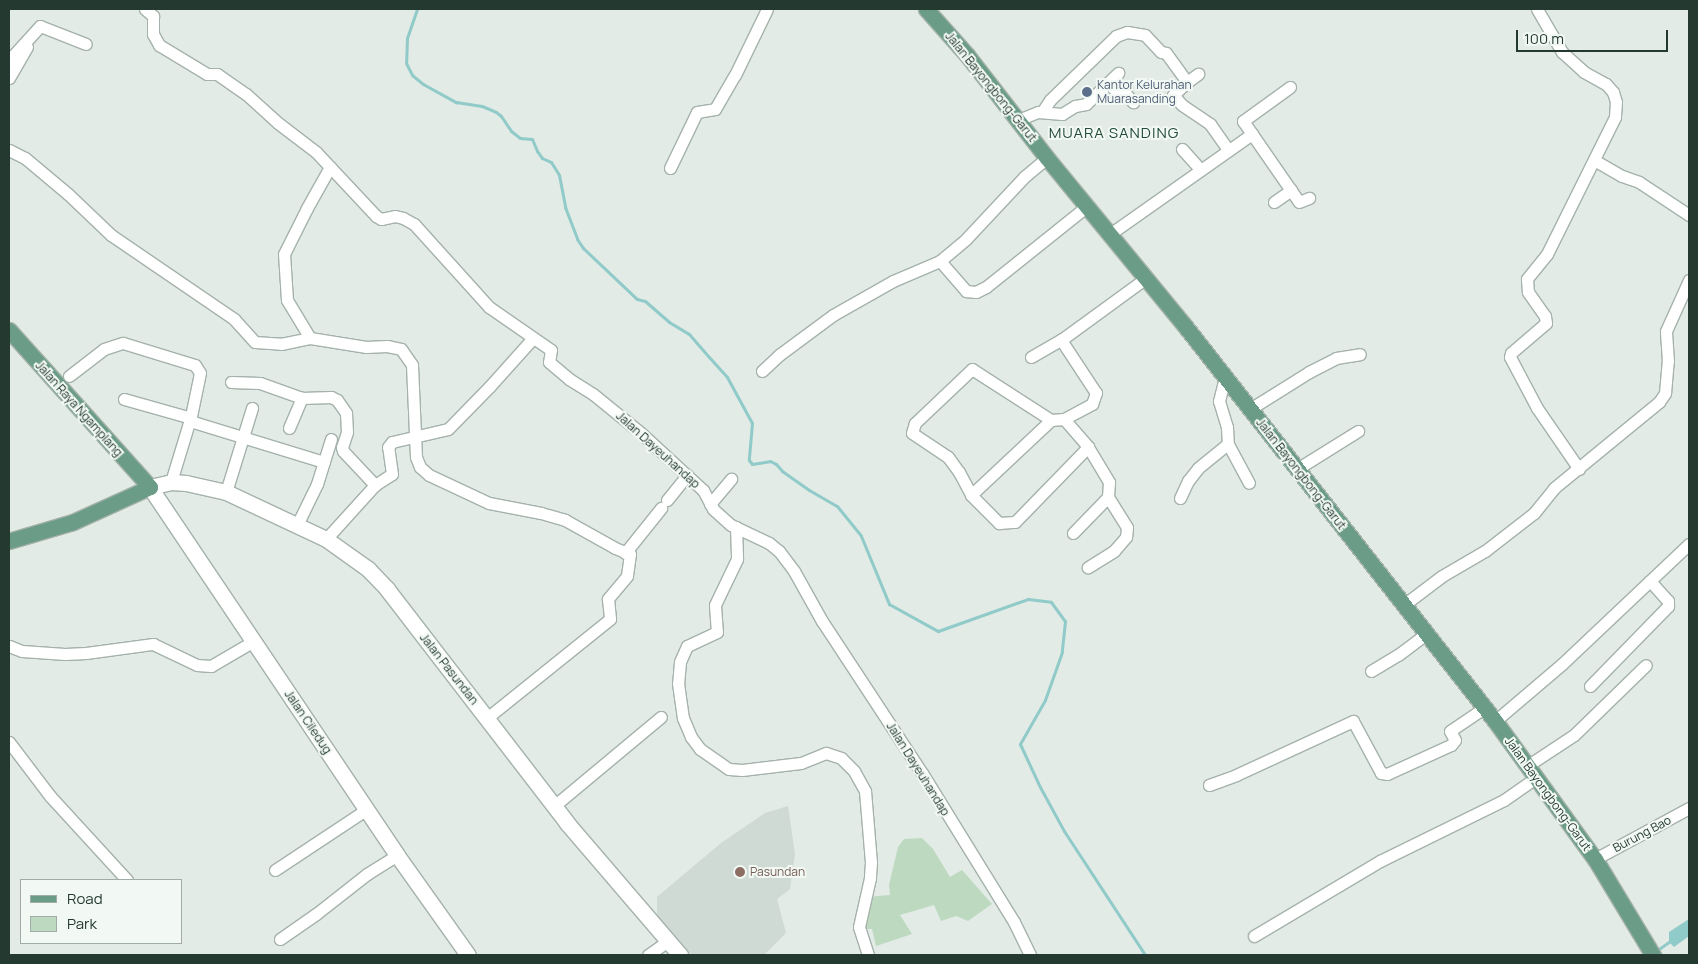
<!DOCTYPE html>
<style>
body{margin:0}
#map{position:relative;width:1698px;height:964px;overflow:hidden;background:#e2ebe5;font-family:Manrope,sans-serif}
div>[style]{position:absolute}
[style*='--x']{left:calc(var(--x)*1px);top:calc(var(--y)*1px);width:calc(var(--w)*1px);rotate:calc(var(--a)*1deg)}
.built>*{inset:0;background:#d0dad4}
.green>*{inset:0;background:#bddac0}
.water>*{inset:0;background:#90cac9}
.stream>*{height:3px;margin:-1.5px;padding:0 1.5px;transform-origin:1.5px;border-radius:1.5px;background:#90cac9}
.roads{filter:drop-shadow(1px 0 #a5b2ab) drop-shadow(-1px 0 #a5b2ab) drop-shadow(0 1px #a5b2ab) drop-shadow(0 -1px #a5b2ab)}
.street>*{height:11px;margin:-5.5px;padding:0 5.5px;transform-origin:5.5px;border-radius:5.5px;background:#fff}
.secondary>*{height:15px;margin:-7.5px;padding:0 7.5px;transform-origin:7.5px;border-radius:7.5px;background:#fff}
.primary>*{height:15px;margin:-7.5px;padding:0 7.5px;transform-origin:7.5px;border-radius:7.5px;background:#6b9c87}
.dots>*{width:14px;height:14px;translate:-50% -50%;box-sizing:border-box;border:2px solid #f2f8f4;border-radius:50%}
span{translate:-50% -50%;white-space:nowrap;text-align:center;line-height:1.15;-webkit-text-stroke:4px #f2f8f4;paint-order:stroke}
.service-label{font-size:12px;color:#4e5e75}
.left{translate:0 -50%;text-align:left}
.street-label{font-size:12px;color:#243a30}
.education-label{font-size:12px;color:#785e54}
.quarter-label{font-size:15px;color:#224a39;letter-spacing:1px}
.frame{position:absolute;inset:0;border:10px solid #243a30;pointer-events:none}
.legend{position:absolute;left:20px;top:879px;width:162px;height:65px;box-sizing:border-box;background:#f2f8f4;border:1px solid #a0aca6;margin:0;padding:6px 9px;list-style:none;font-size:15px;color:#243a30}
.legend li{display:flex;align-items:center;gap:10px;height:25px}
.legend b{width:25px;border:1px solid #a0aca6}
.scale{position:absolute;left:1516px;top:30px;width:152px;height:22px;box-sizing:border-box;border:2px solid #243a30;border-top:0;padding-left:6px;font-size:15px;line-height:18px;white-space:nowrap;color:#243a30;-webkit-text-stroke:4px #f2f8f4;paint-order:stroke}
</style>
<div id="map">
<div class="built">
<div style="clip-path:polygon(788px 806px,795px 854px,790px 889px,777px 899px,786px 933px,764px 955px,692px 955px,657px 917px,657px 897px,721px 843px,765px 813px)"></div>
</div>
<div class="green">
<div style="clip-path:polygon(922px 838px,933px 849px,950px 877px,962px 870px,992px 904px,968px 921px,956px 916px,941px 921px,934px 905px,900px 915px,912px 934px,876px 946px,872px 929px,861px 929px,866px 897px,890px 895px,889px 885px,898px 847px,904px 839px)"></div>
</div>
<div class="water">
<div style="clip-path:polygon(1689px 919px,1689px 936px,1674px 947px,1669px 942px,1669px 932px)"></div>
</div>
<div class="stream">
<div style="--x:417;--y:9;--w:31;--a:109"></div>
<div style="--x:407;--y:38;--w:25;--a:92"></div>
<div style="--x:406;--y:63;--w:13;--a:63"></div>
<div style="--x:412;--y:75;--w:14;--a:39"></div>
<div style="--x:423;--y:84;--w:38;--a:29"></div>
<div style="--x:456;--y:102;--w:26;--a:9"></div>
<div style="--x:482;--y:106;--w:15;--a:23"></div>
<div style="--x:496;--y:112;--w:6;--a:39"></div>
<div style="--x:501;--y:116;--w:18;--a:56"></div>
<div style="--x:511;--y:131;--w:11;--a:38"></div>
<div style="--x:520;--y:138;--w:12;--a:5"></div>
<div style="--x:532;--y:139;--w:13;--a:67"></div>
<div style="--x:537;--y:151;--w:9;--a:54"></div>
<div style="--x:542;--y:158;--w:10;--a:24"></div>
<div style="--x:551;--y:162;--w:15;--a:58"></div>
<div style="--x:559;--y:175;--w:33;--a:79"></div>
<div style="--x:565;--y:207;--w:34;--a:69"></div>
<div style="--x:577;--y:239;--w:11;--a:56"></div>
<div style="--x:583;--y:248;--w:74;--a:43.4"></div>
<div style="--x:637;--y:299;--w:8;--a:14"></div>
<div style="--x:645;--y:301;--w:32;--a:41"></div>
<div style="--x:669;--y:322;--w:23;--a:31"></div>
<div style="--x:689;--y:334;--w:30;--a:49"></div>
<div style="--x:709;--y:357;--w:27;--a:48"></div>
<div style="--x:727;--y:377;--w:52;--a:61.5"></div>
<div style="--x:752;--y:423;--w:37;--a:95"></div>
<div style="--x:749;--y:460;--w:5;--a:53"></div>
<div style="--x:752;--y:464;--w:18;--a:-9"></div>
<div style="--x:770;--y:461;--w:7;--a:27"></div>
<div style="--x:776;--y:464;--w:9;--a:49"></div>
<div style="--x:782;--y:471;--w:33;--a:35"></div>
<div style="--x:809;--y:490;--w:32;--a:30"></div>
<div style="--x:837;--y:506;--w:38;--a:51"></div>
<div style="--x:861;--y:536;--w:74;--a:67.6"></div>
<div style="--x:889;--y:604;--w:56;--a:28.9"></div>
<div style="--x:938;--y:631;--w:96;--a:-19.6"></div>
<div style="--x:1028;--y:599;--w:23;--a:7"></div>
<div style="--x:1051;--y:602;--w:24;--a:54"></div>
<div style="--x:1065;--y:621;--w:31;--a:96"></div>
<div style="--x:1062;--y:652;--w:51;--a:109.5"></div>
<div style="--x:1045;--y:700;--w:51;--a:119.6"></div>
<div style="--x:1020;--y:744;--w:47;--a:65.1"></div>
<div style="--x:1040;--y:787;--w:50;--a:61.4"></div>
<div style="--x:1064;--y:831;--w:148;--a:56.8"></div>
<div style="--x:1656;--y:951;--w:19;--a:-35"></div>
</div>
<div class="roads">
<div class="street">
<div style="--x:145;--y:9;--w:11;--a:41"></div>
<div style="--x:153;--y:16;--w:18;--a:90"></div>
<div style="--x:153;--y:34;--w:13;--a:61"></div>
<div style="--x:159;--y:45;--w:56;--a:31.1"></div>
<div style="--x:207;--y:74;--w:10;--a:0"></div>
<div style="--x:217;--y:74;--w:35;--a:35"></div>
<div style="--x:246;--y:94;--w:43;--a:42.2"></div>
<div style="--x:278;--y:123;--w:48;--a:37.3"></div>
<div style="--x:316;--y:152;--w:88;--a:46.8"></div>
<div style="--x:376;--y:216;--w:6;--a:31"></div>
<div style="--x:381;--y:219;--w:14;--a:-12"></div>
<div style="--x:395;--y:216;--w:8;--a:14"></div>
<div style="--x:403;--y:218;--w:13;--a:29"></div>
<div style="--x:414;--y:224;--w:112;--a:47.9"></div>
<div style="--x:489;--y:307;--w:75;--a:34.7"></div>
<div style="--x:551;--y:350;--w:12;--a:99"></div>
<div style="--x:549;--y:362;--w:26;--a:40"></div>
<div style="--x:569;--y:379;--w:28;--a:32"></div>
<div style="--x:593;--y:394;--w:63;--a:39.2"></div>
<div style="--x:642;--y:434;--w:83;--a:42.6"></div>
<div style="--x:703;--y:490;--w:21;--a:62"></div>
<div style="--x:713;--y:509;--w:24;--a:42"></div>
<div style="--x:731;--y:525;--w:42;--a:25.3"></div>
<div style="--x:769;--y:543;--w:13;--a:39"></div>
<div style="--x:779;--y:551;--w:25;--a:53"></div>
<div style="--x:794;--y:571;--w:57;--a:60.8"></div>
<div style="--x:822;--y:621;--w:182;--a:56.7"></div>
<div style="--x:922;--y:773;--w:175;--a:58.3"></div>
<div style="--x:1014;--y:922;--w:37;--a:64"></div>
<div style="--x:1537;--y:9;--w:50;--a:59.8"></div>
<div style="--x:1562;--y:52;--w:30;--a:42"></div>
<div style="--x:1584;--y:72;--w:25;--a:29"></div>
<div style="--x:1606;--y:84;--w:11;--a:49"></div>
<div style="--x:1613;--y:92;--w:10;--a:73"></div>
<div style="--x:1616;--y:102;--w:15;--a:94"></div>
<div style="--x:1615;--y:117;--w:153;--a:116.4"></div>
<div style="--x:1547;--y:254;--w:32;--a:129"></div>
<div style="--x:1527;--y:279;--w:13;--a:86"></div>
<div style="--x:1528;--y:292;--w:29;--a:55"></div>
<div style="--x:1545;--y:316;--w:7;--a:82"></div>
<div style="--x:1546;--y:323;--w:46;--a:139.4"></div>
<div style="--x:1511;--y:353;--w:4;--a:104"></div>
<div style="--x:1510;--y:357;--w:58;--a:62.1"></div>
<div style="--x:1537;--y:408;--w:74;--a:55.5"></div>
<div style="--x:9;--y:60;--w:46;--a:-47.6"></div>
<div style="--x:40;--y:26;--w:49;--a:21.4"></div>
<div style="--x:9;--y:78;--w:36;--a:-60"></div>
<div style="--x:1187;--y:82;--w:14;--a:-36"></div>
<div style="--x:1108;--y:83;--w:20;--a:45"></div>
<div style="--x:1122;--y:97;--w:5;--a:-37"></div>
<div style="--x:1126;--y:94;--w:11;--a:49"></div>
<div style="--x:1290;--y:87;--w:58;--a:144.1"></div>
<div style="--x:1243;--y:121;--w:98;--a:55.3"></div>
<div style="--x:1299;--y:202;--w:11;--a:-22"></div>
<div style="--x:1042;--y:112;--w:14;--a:-56"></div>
<div style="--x:1050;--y:100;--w:92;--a:-44.1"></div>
<div style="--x:1116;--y:36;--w:12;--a:-20"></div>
<div style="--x:1127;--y:32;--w:18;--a:9"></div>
<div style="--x:1145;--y:35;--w:23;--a:47"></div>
<div style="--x:1161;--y:52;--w:5;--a:11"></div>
<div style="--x:1166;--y:53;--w:36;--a:54"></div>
<div style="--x:1187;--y:82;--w:19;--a:137"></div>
<div style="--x:1173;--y:95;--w:13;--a:48"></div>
<div style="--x:1182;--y:105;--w:34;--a:34"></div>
<div style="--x:1210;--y:124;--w:32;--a:55"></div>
<div style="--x:1018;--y:120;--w:22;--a:-22"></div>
<div style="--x:1038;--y:112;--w:24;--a:5"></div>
<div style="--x:1062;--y:114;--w:15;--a:-32"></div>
<div style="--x:1075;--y:106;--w:11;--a:-10"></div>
<div style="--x:1086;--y:104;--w:45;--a:-44.1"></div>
<div style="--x:1182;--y:149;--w:27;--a:48"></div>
<div style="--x:9;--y:150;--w:18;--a:27"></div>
<div style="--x:25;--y:158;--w:56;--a:39.9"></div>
<div style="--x:68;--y:194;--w:59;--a:43.6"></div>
<div style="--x:111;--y:235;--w:149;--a:34.3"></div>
<div style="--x:234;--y:319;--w:31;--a:48"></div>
<div style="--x:255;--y:342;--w:26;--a:4"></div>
<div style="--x:281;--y:344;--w:30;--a:-12"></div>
<div style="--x:310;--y:338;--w:57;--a:9.1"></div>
<div style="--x:366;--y:347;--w:21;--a:-3"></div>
<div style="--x:387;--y:346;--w:14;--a:12"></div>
<div style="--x:401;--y:349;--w:19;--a:55"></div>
<div style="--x:412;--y:365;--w:92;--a:87.5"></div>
<div style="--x:416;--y:457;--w:11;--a:68"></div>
<div style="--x:420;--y:467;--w:12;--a:42"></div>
<div style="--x:429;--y:475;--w:66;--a:25"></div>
<div style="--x:489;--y:503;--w:53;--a:10.9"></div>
<div style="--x:541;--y:513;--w:25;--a:16"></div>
<div style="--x:565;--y:520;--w:57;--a:29.2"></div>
<div style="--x:615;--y:548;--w:16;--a:22"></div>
<div style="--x:630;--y:554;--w:22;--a:98"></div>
<div style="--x:627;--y:576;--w:30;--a:130"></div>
<div style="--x:608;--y:599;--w:20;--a:84"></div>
<div style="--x:610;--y:619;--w:158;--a:141.2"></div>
<div style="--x:1594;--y:160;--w:32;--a:30"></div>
<div style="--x:1622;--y:176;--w:18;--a:19"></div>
<div style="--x:1639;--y:182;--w:60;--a:33.4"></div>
<div style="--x:670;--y:168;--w:62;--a:-64.3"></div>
<div style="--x:697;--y:112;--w:18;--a:-9"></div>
<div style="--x:715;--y:109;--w:39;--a:-60"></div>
<div style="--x:735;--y:75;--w:73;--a:-64.1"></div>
<div style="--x:1274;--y:202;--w:21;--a:-35"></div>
<div style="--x:1110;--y:234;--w:174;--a:-35.2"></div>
<div style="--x:940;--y:261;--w:40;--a:49"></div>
<div style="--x:966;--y:291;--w:10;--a:6"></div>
<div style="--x:976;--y:292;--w:11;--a:-27"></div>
<div style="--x:986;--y:287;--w:129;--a:-38.7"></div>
<div style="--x:310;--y:338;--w:44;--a:-121.2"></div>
<div style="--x:287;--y:300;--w:46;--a:-93.7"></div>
<div style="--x:284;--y:254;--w:51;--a:-63.4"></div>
<div style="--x:307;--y:208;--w:47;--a:-60.7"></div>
<div style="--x:1031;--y:357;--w:34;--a:-30"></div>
<div style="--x:1061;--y:340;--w:105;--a:-36.1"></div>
<div style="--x:762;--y:371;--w:23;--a:-43"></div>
<div style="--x:779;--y:355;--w:67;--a:-36.5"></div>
<div style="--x:833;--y:315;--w:69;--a:-29.5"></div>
<div style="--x:893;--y:281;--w:51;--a:-23.1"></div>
<div style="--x:940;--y:261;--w:34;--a:-40"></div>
<div style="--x:966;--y:239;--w:85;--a:-46.9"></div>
<div style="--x:1024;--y:177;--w:30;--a:-40"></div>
<div style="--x:69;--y:376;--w:44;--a:-37.6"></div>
<div style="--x:104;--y:349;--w:20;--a:-18"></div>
<div style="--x:123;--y:343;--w:75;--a:17"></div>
<div style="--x:195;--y:365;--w:9;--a:58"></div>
<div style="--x:200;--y:373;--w:44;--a:101.8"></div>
<div style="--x:191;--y:416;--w:69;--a:106.9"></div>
<div style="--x:1225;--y:377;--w:25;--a:104"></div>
<div style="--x:1219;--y:401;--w:27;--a:73"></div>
<div style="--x:1227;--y:427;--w:17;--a:87"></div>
<div style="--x:1228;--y:444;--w:44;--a:61.7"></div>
<div style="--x:231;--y:382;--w:29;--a:2"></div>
<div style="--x:260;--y:383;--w:45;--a:19.7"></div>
<div style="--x:302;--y:398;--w:29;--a:-2"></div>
<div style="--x:331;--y:397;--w:7;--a:27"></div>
<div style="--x:337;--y:400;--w:16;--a:55"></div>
<div style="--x:346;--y:413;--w:19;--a:87"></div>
<div style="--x:347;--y:432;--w:16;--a:108"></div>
<div style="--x:342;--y:447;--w:4;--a:76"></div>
<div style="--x:343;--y:451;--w:47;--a:46.7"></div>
<div style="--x:124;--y:399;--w:70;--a:15.8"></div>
<div style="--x:1250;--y:409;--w:70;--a:-32.1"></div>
<div style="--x:1309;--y:372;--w:30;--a:-27"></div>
<div style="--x:1336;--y:358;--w:24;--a:-9"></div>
<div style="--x:1064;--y:419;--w:37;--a:49"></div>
<div style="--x:1088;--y:447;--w:41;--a:59"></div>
<div style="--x:1109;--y:482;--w:15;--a:94"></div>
<div style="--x:1108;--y:497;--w:36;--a:58"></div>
<div style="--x:1127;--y:528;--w:9;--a:96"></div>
<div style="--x:1126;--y:537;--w:18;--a:131"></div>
<div style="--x:1114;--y:551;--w:31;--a:148"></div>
<div style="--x:1051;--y:420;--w:94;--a:-147.2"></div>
<div style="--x:972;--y:369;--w:79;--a:136.5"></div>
<div style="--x:915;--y:423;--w:10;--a:107"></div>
<div style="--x:912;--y:433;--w:43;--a:33.7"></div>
<div style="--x:948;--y:457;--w:19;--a:54"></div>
<div style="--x:959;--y:472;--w:26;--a:62"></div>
<div style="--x:971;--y:495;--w:40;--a:45"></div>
<div style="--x:999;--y:523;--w:16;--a:-4"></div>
<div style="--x:1015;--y:522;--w:105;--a:-45.8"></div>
<div style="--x:190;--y:421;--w:140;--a:17"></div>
<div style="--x:289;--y:428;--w:33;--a:-67"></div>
<div style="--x:1297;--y:469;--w:72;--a:-31.9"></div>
<div style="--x:226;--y:492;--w:88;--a:-72.8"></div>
<div style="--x:971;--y:495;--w:110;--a:-43.2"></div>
<div style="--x:1051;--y:420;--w:13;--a:-4"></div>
<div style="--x:1064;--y:419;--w:32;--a:-28"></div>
<div style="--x:1092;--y:404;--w:12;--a:-70"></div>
<div style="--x:1096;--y:393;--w:64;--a:-123.4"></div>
<div style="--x:1180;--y:498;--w:19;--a:-65"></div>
<div style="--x:1188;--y:481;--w:16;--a:-52"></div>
<div style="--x:1198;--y:468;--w:38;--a:-39"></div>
<div style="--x:667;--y:500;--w:32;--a:-51"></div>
<div style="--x:710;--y:504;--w:33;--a:-50"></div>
<div style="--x:297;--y:525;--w:46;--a:-64"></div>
<div style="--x:317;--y:484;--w:47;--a:-72.7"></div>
<div style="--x:736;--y:527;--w:32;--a:88"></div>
<div style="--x:737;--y:559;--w:51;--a:115.6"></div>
<div style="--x:715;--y:605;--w:27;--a:86"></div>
<div style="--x:717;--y:632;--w:33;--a:155"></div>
<div style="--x:687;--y:646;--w:17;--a:114"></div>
<div style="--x:680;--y:662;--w:21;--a:95"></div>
<div style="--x:678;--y:683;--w:35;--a:82"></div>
<div style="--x:683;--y:718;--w:21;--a:67"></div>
<div style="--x:691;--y:737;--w:15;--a:53"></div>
<div style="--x:700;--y:749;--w:35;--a:35"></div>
<div style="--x:729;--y:769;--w:13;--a:4"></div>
<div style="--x:742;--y:770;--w:59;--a:-6.8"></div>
<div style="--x:801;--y:763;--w:27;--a:-22"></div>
<div style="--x:826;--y:753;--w:16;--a:18"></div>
<div style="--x:841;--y:758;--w:18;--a:45"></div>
<div style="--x:854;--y:771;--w:23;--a:61"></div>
<div style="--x:865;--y:791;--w:71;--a:85.2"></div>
<div style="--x:871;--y:862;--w:16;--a:94"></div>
<div style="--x:870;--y:878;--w:50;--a:102.7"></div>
<div style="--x:859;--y:927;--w:29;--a:72"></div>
<div style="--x:1073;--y:533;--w:50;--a:-45.8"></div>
<div style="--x:326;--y:539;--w:73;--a:-47.8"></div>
<div style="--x:375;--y:485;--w:20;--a:-33"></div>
<div style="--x:392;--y:474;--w:27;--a:-98"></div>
<div style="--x:388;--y:447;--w:6;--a:-51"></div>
<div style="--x:392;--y:442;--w:57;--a:-13.1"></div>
<div style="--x:448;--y:429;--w:60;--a:-45.7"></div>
<div style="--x:490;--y:386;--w:64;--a:-48.1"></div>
<div style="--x:625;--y:553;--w:58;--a:-51.3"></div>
<div style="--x:1405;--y:604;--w:46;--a:-37.1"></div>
<div style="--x:1442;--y:576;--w:50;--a:-30.2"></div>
<div style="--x:1485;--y:551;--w:62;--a:-37.8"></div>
<div style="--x:1534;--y:513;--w:32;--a:-51"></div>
<div style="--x:1554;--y:488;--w:136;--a:-39.3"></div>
<div style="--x:1659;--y:402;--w:11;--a:-56"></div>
<div style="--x:1665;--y:393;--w:32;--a:-85"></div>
<div style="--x:1668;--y:361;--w:30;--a:-94"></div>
<div style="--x:1666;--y:331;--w:56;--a:-65.7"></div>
<div style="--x:9;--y:646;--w:14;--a:21"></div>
<div style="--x:22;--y:651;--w:43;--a:4"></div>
<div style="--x:65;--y:654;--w:21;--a:-3"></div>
<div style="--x:86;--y:653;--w:68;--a:-7.7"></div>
<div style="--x:153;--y:644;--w:49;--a:25.5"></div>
<div style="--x:197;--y:665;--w:14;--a:4"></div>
<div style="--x:211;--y:666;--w:50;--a:-30.2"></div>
<div style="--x:1371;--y:671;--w:31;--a:-31"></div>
<div style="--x:1398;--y:655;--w:36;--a:-37"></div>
<div style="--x:1590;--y:686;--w:112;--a:-45.7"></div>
<div style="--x:1668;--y:606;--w:5;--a:-90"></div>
<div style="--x:1668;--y:601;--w:27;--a:-132"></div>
<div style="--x:1495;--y:721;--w:88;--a:-40.4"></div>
<div style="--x:1562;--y:664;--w:175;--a:-43.4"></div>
<div style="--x:9;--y:742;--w:68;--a:52.8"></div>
<div style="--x:50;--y:796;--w:114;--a:47.5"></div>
<div style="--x:1527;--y:766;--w:56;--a:-33.4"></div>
<div style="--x:1574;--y:735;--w:100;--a:-44.2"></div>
<div style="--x:1209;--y:785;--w:29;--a:-20"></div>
<div style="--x:1236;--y:775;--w:129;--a:-24.8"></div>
<div style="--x:1353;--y:721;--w:59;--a:61.7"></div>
<div style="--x:1381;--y:773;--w:6;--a:9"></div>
<div style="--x:1387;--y:774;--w:70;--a:-24.4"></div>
<div style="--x:1451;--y:745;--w:6;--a:-51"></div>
<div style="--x:1455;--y:740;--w:10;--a:-119"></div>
<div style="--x:1450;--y:731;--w:41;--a:-34.1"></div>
<div style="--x:554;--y:806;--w:139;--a:-39.8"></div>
<div style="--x:1595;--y:859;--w:107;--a:-28.5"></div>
<div style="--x:275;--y:870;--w:110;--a:-33.5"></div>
<div style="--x:1254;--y:936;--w:147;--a:-30.8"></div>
<div style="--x:1380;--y:861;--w:138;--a:-26.2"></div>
<div style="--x:1504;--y:800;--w:38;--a:-35"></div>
<div style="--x:280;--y:939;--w:44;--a:-34.8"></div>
<div style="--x:316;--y:914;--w:65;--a:-38.1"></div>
<div style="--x:367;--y:874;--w:36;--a:-32"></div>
<div style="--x:648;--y:955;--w:24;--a:-35"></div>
</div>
<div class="secondary">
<div style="--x:468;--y:955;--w:123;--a:-125.4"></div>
<div style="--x:397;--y:855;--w:443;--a:-123.9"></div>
<div style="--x:150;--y:487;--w:22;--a:-13"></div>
<div style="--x:171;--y:482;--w:15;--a:4"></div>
<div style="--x:186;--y:483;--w:41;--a:12.7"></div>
<div style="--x:226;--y:492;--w:110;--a:25.2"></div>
<div style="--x:326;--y:539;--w:52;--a:35.5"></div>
<div style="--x:368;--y:569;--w:28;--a:46"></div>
<div style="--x:387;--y:589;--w:295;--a:52.4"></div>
<div style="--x:567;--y:823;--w:174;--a:49.4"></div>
</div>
<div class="primary">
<div style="--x:926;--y:9;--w:62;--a:48.3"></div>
<div style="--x:967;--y:55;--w:130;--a:52.2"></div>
<div style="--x:1047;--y:158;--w:217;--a:50.6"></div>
<div style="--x:1185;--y:326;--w:502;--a:51.87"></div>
<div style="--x:1495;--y:721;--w:170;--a:54.1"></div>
<div style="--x:1595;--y:859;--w:112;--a:58.9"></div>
<div style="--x:9;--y:330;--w:211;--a:48.1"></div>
<div style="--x:150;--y:487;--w:85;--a:155.6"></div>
<div style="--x:73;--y:522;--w:67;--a:163.5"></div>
</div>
</div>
<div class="dots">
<div style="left:1087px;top:92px;background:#5c6f8a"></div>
<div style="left:740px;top:872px;background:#8d6e63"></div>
</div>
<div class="service-label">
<span class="left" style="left:1097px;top:92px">Kantor Kelurahan<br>Muarasanding</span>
</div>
<div class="street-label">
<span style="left:991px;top:87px;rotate:51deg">Jalan Bayongbong-Garut</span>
<span style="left:79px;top:409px;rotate:48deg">Jalan Raya Ngamplang</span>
<span style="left:658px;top:450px;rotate:42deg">Jalan Dayeuhandap</span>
<span style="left:1301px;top:474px;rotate:52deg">Jalan Bayongbong-Garut</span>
<span style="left:449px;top:669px;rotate:52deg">Jalan Pasundan</span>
<span style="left:308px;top:722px;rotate:56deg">Jalan Ciledug</span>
<span style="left:918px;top:769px;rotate:58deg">Jalan Dayeuhandap</span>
<span style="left:1548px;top:794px;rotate:54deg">Jalan Bayongbong-Garut</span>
<span style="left:1642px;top:834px;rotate:-28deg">Burung Bao</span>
</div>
<div class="education-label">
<span class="left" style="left:750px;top:872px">Pasundan</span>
</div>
<div class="quarter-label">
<span style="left:1114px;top:133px">MUARA SANDING</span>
</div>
<div class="frame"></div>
<ul class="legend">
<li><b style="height:6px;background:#6b9c87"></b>Road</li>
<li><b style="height:14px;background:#bddac0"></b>Park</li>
</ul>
<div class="scale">100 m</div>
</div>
